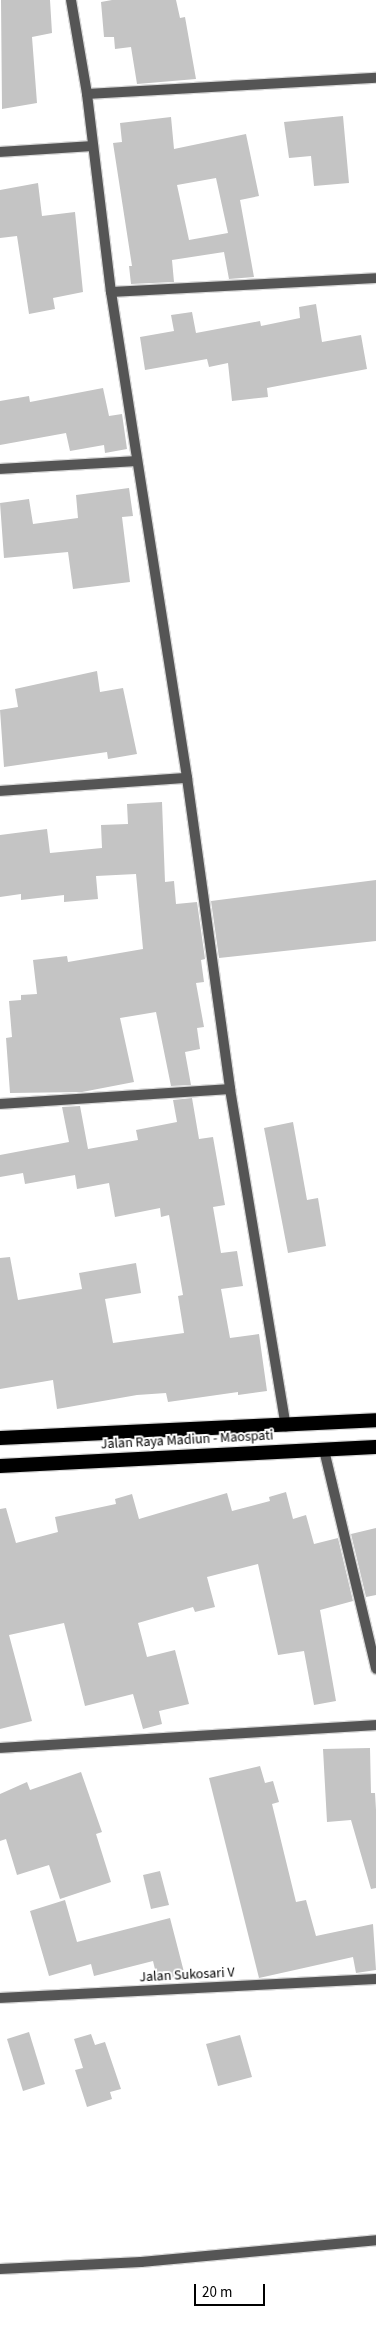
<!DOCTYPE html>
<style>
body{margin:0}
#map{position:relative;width:376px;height:2326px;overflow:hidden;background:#fff;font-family:"Source Sans 3",sans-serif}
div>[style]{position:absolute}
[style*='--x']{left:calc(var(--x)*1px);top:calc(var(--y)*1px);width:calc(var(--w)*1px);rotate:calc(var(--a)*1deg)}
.building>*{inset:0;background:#c4c4c4}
.roads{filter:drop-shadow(1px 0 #dbdbdb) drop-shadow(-1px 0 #dbdbdb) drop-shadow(0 1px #dbdbdb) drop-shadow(0 -1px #dbdbdb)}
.minor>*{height:10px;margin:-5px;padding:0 5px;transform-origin:5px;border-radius:5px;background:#555}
.trunk>*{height:14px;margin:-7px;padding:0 7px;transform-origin:7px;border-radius:7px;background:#000}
span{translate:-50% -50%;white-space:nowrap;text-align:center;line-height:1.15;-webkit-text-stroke:4px #fff;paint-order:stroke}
.street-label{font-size:14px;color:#000}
.scale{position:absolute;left:194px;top:2284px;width:71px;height:22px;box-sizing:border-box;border:2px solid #000;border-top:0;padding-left:6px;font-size:15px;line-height:18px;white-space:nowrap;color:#000;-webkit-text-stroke:4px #fff;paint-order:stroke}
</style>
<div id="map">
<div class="building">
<div style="clip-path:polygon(1px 0,50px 0,52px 33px,32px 37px,37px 103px,2px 109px)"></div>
<div style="clip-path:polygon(112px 0,176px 0,180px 18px,185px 17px,196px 79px,137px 84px,131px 47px,115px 49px,114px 37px,104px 37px,101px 2px)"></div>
<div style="clip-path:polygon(343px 116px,349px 183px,314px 186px,311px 156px,289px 158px,284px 122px)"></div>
<div style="clip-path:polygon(evenodd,171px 117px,174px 149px,246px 134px,259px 196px,240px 200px,254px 277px,229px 279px,224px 252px,172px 260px,174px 282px,131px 284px,129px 266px,132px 266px,113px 143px,122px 142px,120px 123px,171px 117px,216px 178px,228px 233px,189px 240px,177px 185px,216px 178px)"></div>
<div style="clip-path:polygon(38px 183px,42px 216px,75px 212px,83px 292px,53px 298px,55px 309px,29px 314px,17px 236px,0 238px,0 190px)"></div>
<div style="clip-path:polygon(316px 304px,322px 342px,361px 335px,367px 369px,267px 388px,268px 397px,232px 401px,228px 363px,209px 367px,207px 359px,145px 370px,140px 337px,174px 331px,171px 315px,192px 312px,196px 333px,260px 321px,261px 326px,300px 318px,299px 307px)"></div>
<div style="clip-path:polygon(103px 388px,109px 416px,122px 414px,127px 449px,105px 453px,104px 445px,70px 451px,66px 433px,0 445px,0 401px,29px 396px,30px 402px)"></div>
<div style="clip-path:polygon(129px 488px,133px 516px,122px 517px,130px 582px,73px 589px,68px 552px,4px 558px,0 503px,29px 499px,33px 524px,78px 518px,76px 495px)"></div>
<div style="clip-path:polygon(97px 671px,100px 692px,123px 688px,137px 754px,108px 759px,107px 752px,4px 767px,0 710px,18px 707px,15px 689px)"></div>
<div style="clip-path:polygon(162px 802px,165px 882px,174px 881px,176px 904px,197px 902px,205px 959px,201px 960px,204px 982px,196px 983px,204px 1027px,197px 1028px,200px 1049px,185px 1052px,191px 1085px,171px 1086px,156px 1012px,120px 1018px,134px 1082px,82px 1092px,10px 1093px,6px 1038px,12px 1037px,9px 1001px,21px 1000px,21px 995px,37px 994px,33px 960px,67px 956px,68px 962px,143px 949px,136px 874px,96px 876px,98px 899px,64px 902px,64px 895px,21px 900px,21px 894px,0 897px,0 835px,47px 829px,50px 853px,102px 848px,101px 825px,128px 824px,127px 804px)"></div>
<div style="clip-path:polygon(376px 880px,376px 941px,219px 958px,211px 901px)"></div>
<div style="clip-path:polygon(192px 1098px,199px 1139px,213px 1137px,225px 1205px,213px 1207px,221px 1253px,237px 1251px,243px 1286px,221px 1289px,230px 1338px,259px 1334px,267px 1391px,238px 1395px,238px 1392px,168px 1402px,166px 1393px,137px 1395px,57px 1409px,53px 1380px,0 1389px,0 1258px,10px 1257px,18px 1300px,82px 1289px,79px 1273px,136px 1263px,141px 1293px,105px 1299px,113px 1343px,184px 1333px,178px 1296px,183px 1295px,169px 1215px,161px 1217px,160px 1208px,115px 1217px,109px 1183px,77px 1189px,75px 1175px,25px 1184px,23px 1173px,0 1177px,0 1155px,69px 1142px,62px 1107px,80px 1106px,88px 1149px,138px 1140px,136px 1130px,177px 1122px,173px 1100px)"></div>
<div style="clip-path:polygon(293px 1122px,307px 1200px,318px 1198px,326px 1246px,288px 1253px,264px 1128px)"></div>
<div style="clip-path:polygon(286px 1492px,293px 1519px,306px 1515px,314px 1544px,338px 1538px,353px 1601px,320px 1610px,336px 1701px,314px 1705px,304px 1651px,278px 1655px,258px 1564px,207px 1577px,215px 1607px,195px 1612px,193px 1607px,138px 1623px,147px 1657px,175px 1650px,189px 1704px,159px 1711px,162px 1724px,143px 1729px,133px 1694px,85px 1706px,64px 1623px,9px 1635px,32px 1721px,0 1729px,0 1509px,6px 1508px,16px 1543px,58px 1532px,55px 1517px,116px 1504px,115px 1499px,132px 1494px,139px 1519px,227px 1493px,232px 1511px,270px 1501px,269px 1497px)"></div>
<div style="clip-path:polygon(376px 1528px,376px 1595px,366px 1597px,351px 1534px)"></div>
<div style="clip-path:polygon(370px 1748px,371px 1793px,375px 1793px,376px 1810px,376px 1888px,371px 1889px,351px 1820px,327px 1822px,323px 1749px)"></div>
<div style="clip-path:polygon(260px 1766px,265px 1783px,273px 1781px,279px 1802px,272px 1804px,296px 1902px,306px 1900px,316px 1936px,373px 1924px,376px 1970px,356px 1973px,353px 1957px,259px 1978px,209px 1778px)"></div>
<div style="clip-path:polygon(81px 1772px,102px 1832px,96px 1834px,111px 1882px,60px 1899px,49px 1865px,17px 1875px,6px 1839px,0 1841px,0 1794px,27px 1782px,30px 1790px)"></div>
<div style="clip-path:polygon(160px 1871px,169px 1905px,151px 1909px,143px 1875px)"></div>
<div style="clip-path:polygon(65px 1900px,77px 1942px,170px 1918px,185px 1976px,158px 1982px,153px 1961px,94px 1976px,91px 1964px,49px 1976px,30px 1911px)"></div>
<div style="clip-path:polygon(29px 2032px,45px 2084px,23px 2091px,7px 2039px)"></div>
<div style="clip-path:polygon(91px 2034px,95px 2045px,105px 2042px,121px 2089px,110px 2092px,112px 2099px,87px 2107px,75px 2070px,83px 2068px,74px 2039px)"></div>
<div style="clip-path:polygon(240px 2035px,252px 2077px,218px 2086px,206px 2044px)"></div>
</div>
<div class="roads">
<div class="minor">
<div style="--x:71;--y:0;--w:95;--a:80.3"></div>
<div style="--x:87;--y:94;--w:199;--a:83.1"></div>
<div style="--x:111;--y:292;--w:492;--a:81.1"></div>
<div style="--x:187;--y:778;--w:314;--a:82.1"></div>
<div style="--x:230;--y:1089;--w:342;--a:80.6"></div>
<div style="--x:87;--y:94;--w:289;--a:-3.2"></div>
<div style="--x:0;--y:152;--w:92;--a:-3.7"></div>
<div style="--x:111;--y:292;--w:265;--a:-3"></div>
<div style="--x:0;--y:469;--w:137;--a:-3.3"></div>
<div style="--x:0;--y:791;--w:187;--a:-4"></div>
<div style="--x:0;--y:1104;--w:230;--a:-3.7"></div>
<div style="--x:324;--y:1450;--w:225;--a:76.6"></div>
<div style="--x:0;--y:1748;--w:377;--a:-3.5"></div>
<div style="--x:0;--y:1998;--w:376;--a:-2.9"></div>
<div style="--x:0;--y:2269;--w:141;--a:-2.8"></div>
<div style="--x:141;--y:2262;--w:236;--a:-5.3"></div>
</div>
<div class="trunk">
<div style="--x:0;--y:1438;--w:376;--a:-2.7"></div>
<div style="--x:0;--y:1466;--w:376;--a:-2.9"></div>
</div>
</div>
<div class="street-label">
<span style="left:187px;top:1440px;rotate:-3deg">Jalan Raya Madiun - Maospati</span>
<span style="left:187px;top:1975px;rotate:-3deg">Jalan Sukosari V</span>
</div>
<div class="scale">20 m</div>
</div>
